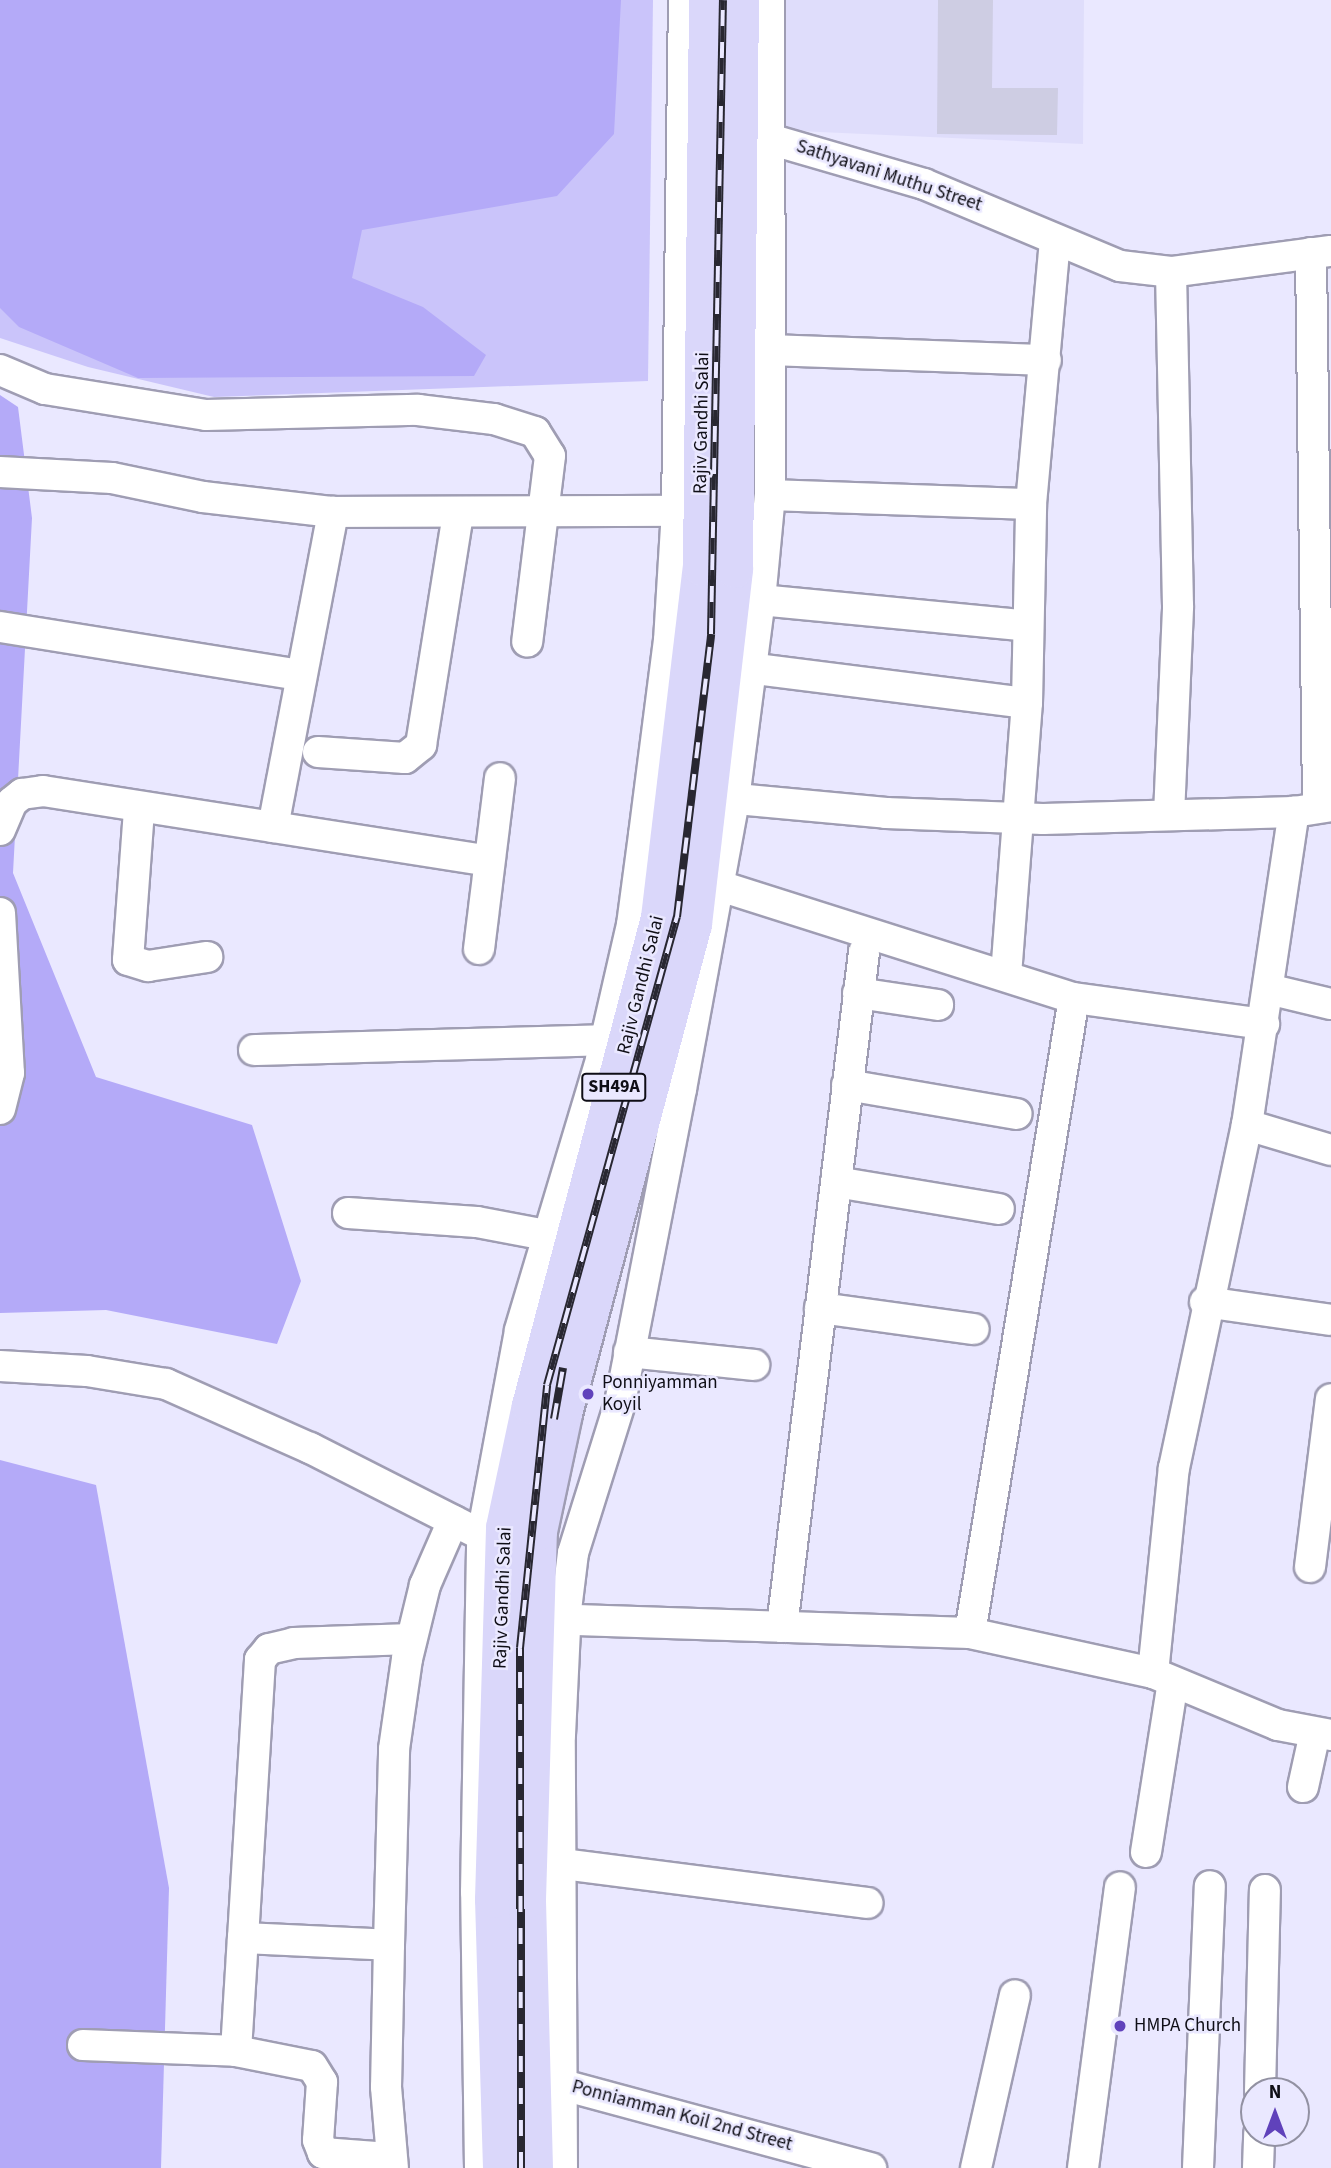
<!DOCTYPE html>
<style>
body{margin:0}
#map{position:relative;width:1331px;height:2168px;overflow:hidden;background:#eae8ff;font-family:"Source Sans 3",sans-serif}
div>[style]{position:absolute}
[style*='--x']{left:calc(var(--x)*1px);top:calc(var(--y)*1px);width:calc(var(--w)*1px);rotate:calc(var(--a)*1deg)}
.built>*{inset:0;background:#dfddfb}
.green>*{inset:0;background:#cac4fa}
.water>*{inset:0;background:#b4aaf8}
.building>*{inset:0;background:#cecde3}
.roads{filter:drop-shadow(2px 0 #9f9db3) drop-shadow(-2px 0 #9f9db3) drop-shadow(0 2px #9f9db3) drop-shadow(0 -2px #9f9db3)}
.minor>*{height:30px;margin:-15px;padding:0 15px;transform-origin:15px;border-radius:15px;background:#fff}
.major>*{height:37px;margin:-18.5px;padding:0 18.5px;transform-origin:18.5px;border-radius:18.5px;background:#dad7fa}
.rail>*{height:8px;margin-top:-4px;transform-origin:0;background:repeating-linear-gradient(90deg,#eae8ff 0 16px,#282731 0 32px);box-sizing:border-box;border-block:2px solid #282731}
.dots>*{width:19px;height:19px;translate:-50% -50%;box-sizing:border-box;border:4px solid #eae8ff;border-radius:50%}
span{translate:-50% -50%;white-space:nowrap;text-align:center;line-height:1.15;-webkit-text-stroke:5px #eae8ff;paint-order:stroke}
.shield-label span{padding:2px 5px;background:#eae8ff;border:2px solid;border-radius:5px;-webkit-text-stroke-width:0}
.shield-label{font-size:18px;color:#0f0e16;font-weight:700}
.street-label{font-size:19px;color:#0f0e16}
.poi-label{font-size:19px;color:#0f0e16}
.left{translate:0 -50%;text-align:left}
.north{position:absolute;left:1240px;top:2077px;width:70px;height:70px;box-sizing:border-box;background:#eae8ff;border:2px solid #9291a2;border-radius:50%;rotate:0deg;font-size:19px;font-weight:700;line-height:28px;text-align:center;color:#0f0e16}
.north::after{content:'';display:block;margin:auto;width:24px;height:32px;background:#6042bb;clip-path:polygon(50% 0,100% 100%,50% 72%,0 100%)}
</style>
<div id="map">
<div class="built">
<div style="clip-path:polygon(777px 0,1084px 0,1083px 144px,776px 130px)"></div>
</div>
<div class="green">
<div style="clip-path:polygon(0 0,653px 0,648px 381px,214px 397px,88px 367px,0 338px)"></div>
</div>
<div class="water">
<div style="clip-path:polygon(0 0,621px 0,614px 134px,557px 196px,362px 230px,352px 278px,423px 307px,486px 355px,474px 376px,138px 378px,19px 327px,0 308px)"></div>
<div style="clip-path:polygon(0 395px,18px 407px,32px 518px,13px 873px,96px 1077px,252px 1125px,301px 1281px,277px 1344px,106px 1310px,0 1313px)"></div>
<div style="clip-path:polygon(0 1460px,96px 1485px,169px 1888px,161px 2168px,0 2168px)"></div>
</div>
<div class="building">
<div style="clip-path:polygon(938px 0,993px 0,992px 88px,1058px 88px,1057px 135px,937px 134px)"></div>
</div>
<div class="roads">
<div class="minor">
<div style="--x:752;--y:134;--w:179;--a:16.2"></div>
<div style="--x:924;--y:184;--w:212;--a:22.7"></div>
<div style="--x:1120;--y:266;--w:51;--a:6.7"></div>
<div style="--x:1171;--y:272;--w:161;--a:-7.5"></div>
<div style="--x:1311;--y:253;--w:553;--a:89.27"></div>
<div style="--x:771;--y:350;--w:275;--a:2.1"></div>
<div style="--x:0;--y:370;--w:49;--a:22.9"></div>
<div style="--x:45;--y:389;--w:163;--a:9.2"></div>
<div style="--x:206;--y:415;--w:212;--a:-1.4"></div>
<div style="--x:418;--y:410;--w:77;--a:6.8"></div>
<div style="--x:494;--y:419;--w:43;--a:17.6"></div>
<div style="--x:535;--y:432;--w:28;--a:58"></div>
<div style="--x:550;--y:456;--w:187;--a:97"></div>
<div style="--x:0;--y:472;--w:112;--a:3.1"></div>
<div style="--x:112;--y:478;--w:93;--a:11.8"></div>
<div style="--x:203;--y:497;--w:131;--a:6.6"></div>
<div style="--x:333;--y:512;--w:344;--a:-0.2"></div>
<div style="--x:770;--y:495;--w:261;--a:2"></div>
<div style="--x:760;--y:600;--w:269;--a:5.5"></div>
<div style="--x:0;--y:627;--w:305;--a:9.1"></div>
<div style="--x:748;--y:668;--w:281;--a:7.2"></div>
<div style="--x:318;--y:752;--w:87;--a:3.9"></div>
<div style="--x:405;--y:758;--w:21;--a:-39"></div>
<div style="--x:421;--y:745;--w:234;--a:-80.9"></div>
<div style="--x:715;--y:797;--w:172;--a:5.3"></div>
<div style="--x:886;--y:813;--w:157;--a:2.2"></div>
<div style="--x:1043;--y:819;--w:251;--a:-1.6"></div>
<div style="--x:1294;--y:812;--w:37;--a:-9"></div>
<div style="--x:139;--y:810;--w:150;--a:94.2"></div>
<div style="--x:128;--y:960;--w:21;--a:17"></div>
<div style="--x:148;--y:966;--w:60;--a:-8.7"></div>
<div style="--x:1169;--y:815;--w:209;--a:-87.5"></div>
<div style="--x:1178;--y:606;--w:334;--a:-91.2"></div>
<div style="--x:273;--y:827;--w:321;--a:-79.2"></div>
<div style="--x:0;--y:830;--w:30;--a:-67"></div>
<div style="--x:12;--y:802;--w:13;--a:-39"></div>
<div style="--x:22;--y:794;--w:21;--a:-8"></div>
<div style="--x:43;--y:791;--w:450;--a:8.9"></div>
<div style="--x:720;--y:886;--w:371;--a:17.6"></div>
<div style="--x:1074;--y:998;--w:192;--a:7.8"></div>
<div style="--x:0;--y:913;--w:160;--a:86.8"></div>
<div style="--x:9;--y:1073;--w:37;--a:104"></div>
<div style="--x:479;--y:949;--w:172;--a:-83"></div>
<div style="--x:1006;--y:975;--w:273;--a:-85.6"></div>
<div style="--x:1027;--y:703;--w:199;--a:-88.8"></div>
<div style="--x:1031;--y:504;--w:263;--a:-84.8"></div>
<div style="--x:1268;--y:989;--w:65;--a:13.4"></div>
<div style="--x:858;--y:993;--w:81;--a:8.5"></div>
<div style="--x:254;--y:1050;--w:351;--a:-1.6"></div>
<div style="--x:847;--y:1085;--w:172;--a:9.7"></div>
<div style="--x:1247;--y:1125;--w:88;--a:16.6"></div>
<div style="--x:836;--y:1182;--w:165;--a:9.4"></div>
<div style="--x:348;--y:1213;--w:129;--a:4"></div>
<div style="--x:477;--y:1222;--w:70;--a:10.7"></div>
<div style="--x:1205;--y:1302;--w:127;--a:8.1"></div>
<div style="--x:820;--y:1308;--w:155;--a:7.8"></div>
<div style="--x:629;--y:1352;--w:126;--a:5.9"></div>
<div style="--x:0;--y:1366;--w:87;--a:3.3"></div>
<div style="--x:87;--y:1371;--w:80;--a:9.3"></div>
<div style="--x:166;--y:1384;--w:158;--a:24"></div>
<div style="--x:310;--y:1448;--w:210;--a:26.9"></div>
<div style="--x:1310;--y:1567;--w:169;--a:-82.9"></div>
<div style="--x:546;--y:1619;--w:424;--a:1.9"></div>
<div style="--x:970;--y:1633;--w:187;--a:12.3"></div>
<div style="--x:1153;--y:1673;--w:135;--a:22.6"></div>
<div style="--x:1278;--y:1725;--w:54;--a:10.7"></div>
<div style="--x:782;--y:1627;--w:680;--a:-83.07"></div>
<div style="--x:970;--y:1633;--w:643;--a:-80.7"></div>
<div style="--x:1153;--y:1673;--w:206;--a:-84.2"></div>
<div style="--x:1174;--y:1468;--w:351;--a:-78"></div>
<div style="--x:1247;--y:1125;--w:317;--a:-81.5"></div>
<div style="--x:1303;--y:1787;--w:55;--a:-77.5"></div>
<div style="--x:1146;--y:1852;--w:172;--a:-81"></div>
<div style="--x:563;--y:1864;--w:307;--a:7.3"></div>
<div style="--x:243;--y:1938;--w:279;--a:-86.5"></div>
<div style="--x:260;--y:1660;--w:14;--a:-51"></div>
<div style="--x:269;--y:1649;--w:26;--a:-13"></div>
<div style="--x:294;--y:1643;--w:117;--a:-2"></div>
<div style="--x:389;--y:1945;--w:196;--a:-88.5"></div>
<div style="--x:394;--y:1749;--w:91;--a:-81.8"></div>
<div style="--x:407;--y:1659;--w:76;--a:-76.3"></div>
<div style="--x:425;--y:1585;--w:70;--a:-66.4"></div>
<div style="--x:83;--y:2045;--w:153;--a:2.2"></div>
<div style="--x:236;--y:2051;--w:77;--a:11.2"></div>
<div style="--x:312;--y:2066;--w:19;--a:58"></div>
<div style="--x:322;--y:2082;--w:58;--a:93.9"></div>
<div style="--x:318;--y:2140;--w:14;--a:69"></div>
<div style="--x:323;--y:2153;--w:66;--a:4.3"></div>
<div style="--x:236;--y:2051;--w:113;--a:-86.5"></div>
<div style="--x:243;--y:1938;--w:146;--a:2.7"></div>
<div style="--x:389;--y:1945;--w:142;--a:91.2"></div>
<div style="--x:386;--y:2087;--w:81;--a:85.1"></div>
<div style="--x:544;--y:2080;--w:339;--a:15.1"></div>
<div style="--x:1260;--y:2091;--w:201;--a:-88.6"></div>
<div style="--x:480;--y:2168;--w:276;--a:-90.8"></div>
<div style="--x:476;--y:1892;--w:356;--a:-89"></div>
<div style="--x:482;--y:1536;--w:209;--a:-79.5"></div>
<div style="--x:520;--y:1330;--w:282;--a:-73.3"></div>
<div style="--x:601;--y:1060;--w:139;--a:-77.1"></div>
<div style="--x:632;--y:925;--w:91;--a:-82.4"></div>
<div style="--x:644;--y:835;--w:196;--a:-82.7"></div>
<div style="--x:669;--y:641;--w:130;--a:-86.5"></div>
<div style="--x:677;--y:511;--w:511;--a:-89.22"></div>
<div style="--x:562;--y:2168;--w:433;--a:-90.3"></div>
<div style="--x:560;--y:1735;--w:125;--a:-87.3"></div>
<div style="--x:566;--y:1610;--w:57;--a:-83"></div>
<div style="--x:573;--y:1553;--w:157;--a:-72.6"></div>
<div style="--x:620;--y:1403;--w:320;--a:-79"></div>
<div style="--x:681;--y:1089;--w:295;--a:-79.6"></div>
<div style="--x:734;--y:799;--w:201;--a:-82.6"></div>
<div style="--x:760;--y:600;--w:105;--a:-84.6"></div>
<div style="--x:770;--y:495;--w:495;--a:-90.1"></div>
<div style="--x:976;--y:2168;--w:177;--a:-77.3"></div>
<div style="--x:1083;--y:2168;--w:283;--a:-82.5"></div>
<div style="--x:1198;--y:2168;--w:282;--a:-87.6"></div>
<div style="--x:1258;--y:2168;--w:35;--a:-88"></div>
</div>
<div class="major">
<div style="--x:501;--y:2168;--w:269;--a:-91.7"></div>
<div style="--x:493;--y:1899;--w:372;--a:-88.3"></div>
<div style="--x:504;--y:1527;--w:125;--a:-78"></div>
<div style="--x:530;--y:1405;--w:505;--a:-75.19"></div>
<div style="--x:659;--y:917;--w:353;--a:-83.2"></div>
<div style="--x:701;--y:567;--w:567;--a:-89.39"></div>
<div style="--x:534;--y:2168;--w:269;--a:-91.5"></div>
<div style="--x:527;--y:1899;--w:368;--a:-88.3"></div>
<div style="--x:538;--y:1531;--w:121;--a:-78"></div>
<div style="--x:563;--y:1413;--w:506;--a:-75.11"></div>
<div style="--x:693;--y:924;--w:357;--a:-83.4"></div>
<div style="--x:734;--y:569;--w:569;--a:-89.4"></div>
</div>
</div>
<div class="rail">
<div style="--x:554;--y:1419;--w:52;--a:-80"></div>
<div style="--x:521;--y:2168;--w:520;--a:-90.11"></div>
<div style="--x:520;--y:1648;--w:264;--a:-84.1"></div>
<div style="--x:547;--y:1385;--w:486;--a:-74.5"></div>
<div style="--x:677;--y:917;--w:285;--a:-83.1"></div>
<div style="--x:711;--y:634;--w:634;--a:-88.92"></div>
</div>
<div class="dots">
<div style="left:588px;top:1394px;background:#6042bb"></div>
<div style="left:1120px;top:2026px;background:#6042bb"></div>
</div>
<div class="shield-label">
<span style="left:614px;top:1087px">SH49A</span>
</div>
<div class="street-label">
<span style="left:889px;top:176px;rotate:18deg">Sathyavani Muthu Street</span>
<span style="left:702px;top:423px;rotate:-89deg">Rajiv Gandhi Salai</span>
<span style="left:641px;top:985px;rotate:-76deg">Rajiv Gandhi Salai</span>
<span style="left:503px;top:1598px;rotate:-88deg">Rajiv Gandhi Salai</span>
<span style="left:682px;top:2116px;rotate:15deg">Ponniamman Koil 2nd Street</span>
</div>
<div class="poi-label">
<span class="left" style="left:602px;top:1394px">Ponniyamman<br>Koyil</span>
<span class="left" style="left:1134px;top:2026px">HMPA Church</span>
</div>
<div class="north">N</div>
</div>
